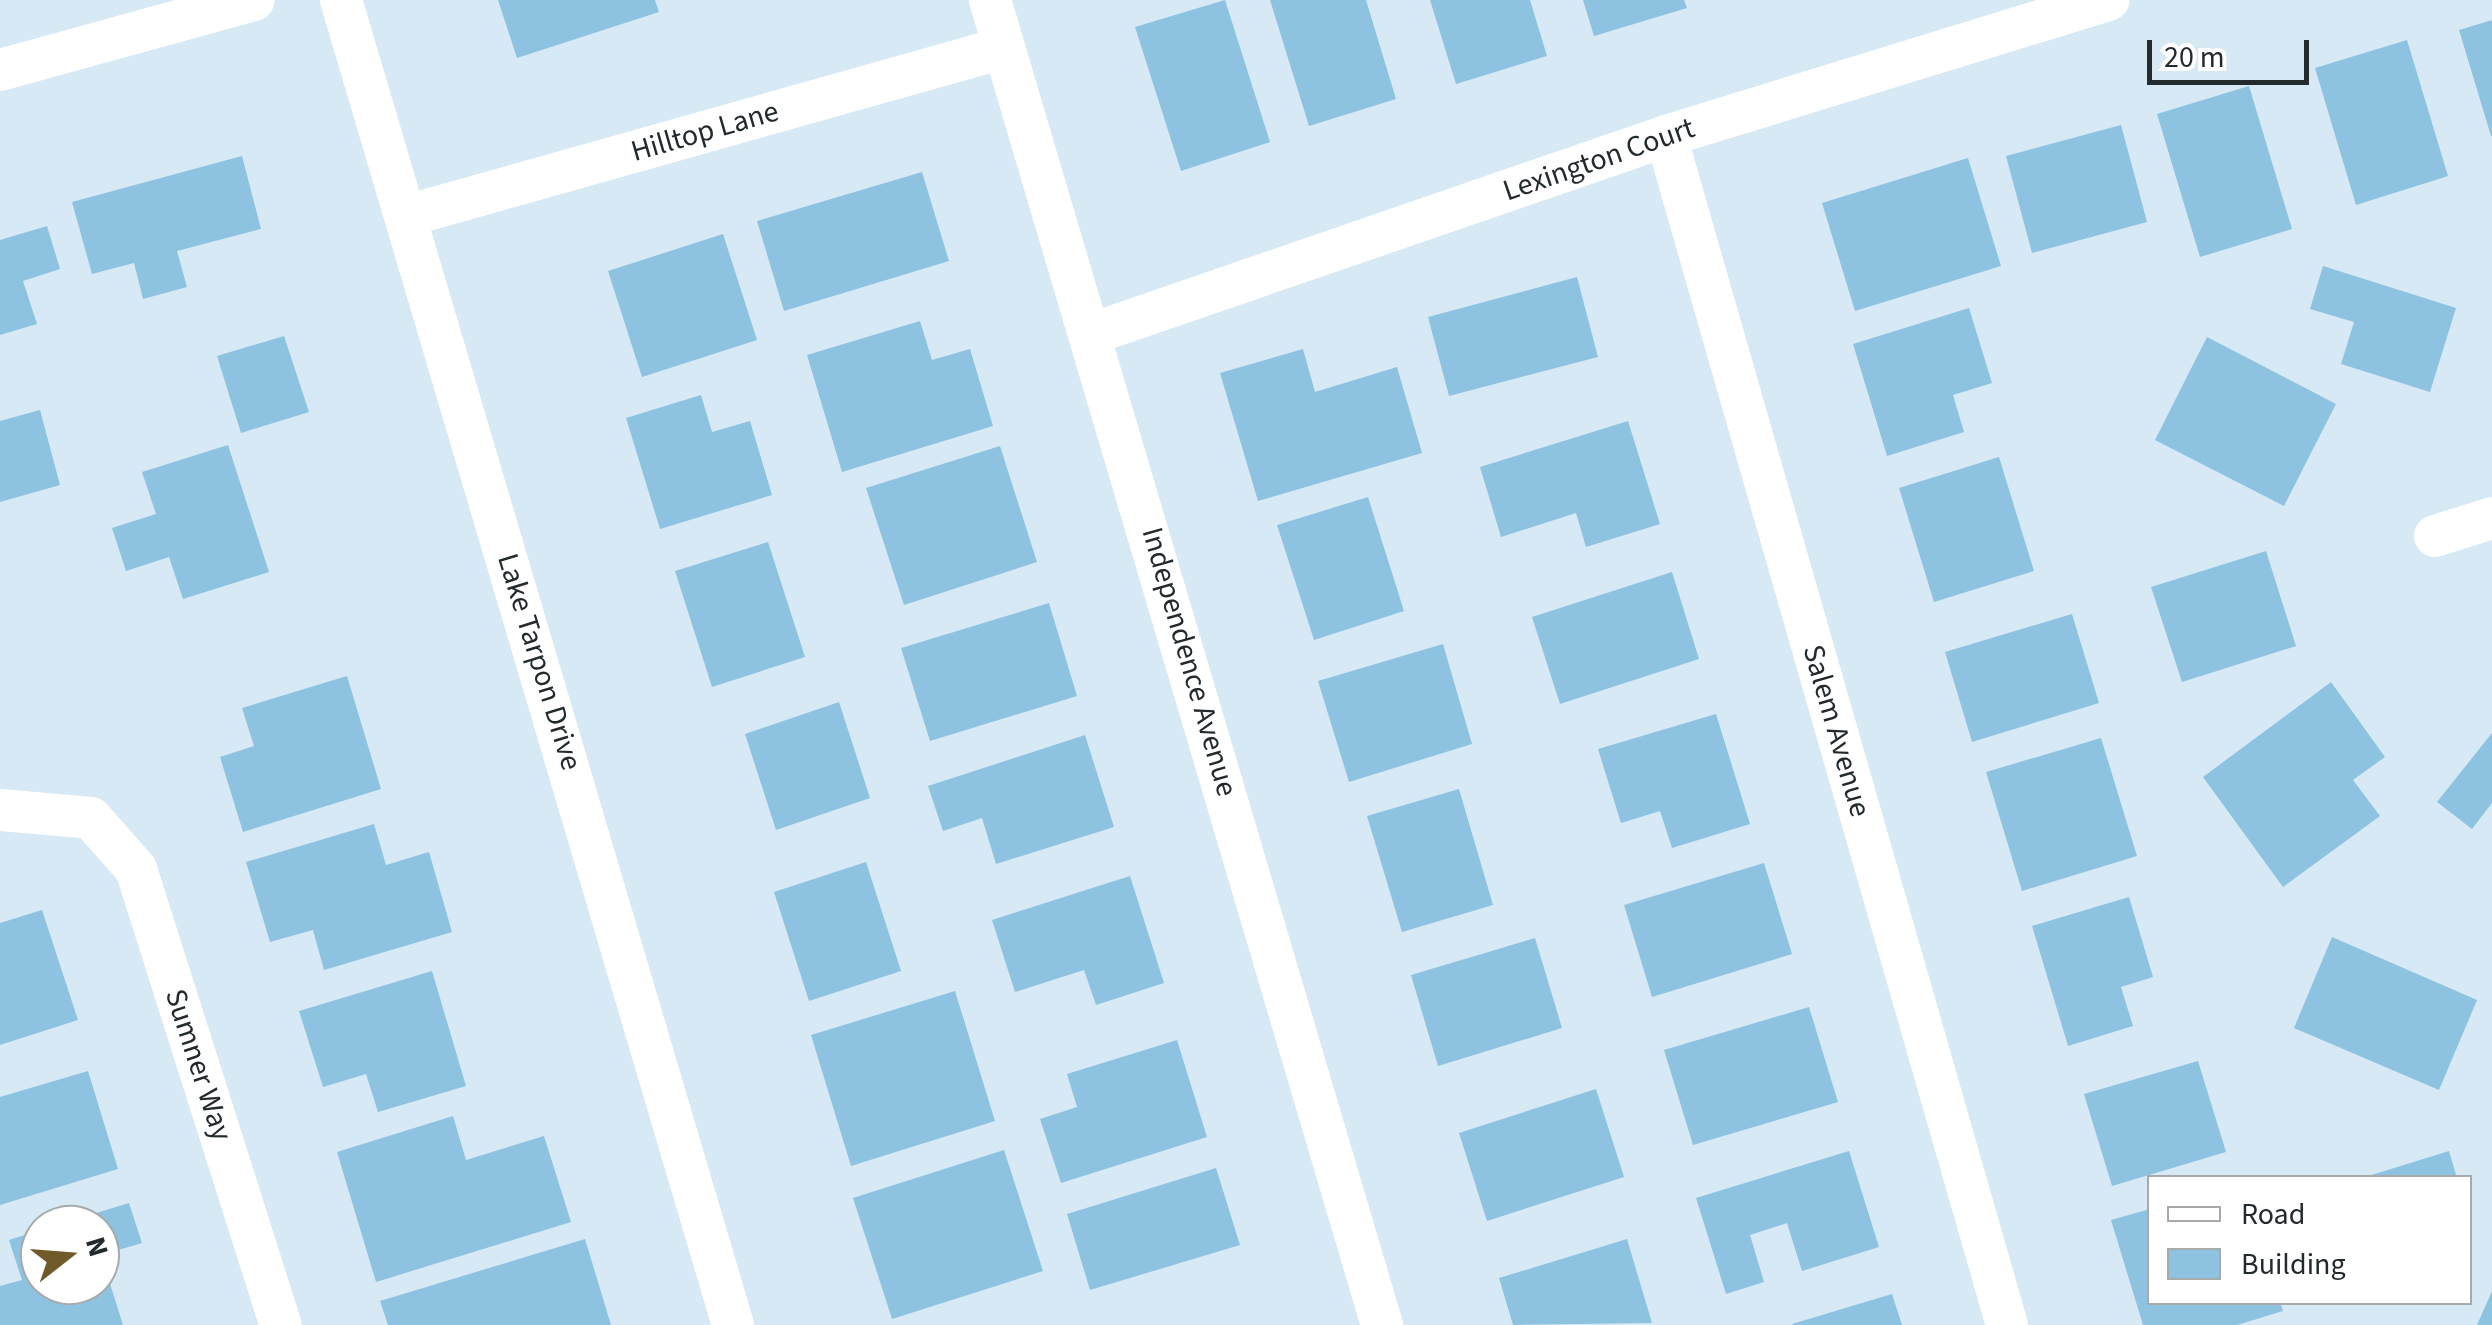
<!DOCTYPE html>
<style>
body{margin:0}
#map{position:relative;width:2492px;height:1325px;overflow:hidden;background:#d6e9f4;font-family:"Source Sans 3",sans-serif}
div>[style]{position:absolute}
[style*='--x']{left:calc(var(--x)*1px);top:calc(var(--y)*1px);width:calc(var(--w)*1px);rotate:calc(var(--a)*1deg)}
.building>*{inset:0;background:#8dc3e1}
.street>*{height:42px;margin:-21px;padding:0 21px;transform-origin:21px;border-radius:21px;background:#fff}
span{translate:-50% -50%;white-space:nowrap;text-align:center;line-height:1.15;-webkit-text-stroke:8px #fff;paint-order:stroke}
.street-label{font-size:30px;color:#222a2e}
.legend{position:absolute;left:2147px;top:1175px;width:325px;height:130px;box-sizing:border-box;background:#fff;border:2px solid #a7aaab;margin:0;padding:12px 18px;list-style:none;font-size:30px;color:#222a2e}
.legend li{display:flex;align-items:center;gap:20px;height:50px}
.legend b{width:50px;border:2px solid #a7aaab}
.north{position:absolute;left:20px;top:1205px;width:100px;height:100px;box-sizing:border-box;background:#fff;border:2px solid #a7aaab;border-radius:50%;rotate:73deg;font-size:28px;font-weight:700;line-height:40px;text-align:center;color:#222a2e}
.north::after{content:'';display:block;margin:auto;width:35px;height:45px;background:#715a2a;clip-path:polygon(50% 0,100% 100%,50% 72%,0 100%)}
.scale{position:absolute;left:2147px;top:40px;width:162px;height:45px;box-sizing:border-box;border:5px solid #222a2e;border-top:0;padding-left:12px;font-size:30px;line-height:35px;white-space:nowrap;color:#222a2e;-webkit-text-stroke:8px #fff;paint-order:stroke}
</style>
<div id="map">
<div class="building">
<div style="clip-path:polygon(498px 0,655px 0,659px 12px,517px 58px)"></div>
<div style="clip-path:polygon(1225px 0,1270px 142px,1181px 171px,1135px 27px)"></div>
<div style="clip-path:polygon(1270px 0,1366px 0,1396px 99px,1309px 126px)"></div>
<div style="clip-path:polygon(1430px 0,1530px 0,1547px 56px,1456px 84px)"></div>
<div style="clip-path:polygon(1583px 0,1684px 0,1687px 8px,1594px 36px)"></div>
<div style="clip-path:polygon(2492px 20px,2492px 136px,2491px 136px,2459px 30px)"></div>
<div style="clip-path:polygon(2407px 40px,2448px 176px,2356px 205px,2315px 68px)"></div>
<div style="clip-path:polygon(2249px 86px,2292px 229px,2200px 257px,2157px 114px)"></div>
<div style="clip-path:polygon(2121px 125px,2147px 222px,2032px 253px,2006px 156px)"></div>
<div style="clip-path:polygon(242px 156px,261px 229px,177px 251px,187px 287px,143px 299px,134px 263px,92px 274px,72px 202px)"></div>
<div style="clip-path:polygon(1968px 158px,2001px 266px,1855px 311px,1822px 203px)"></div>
<div style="clip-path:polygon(922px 172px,949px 261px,784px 311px,757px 221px)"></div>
<div style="clip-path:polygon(47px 226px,60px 269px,23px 281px,37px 324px,0 335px,0 240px)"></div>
<div style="clip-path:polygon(723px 234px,757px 340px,642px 377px,608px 271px)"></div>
<div style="clip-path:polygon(2323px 266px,2456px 308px,2430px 392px,2341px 364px,2354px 322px,2310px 309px)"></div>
<div style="clip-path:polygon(1577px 277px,1598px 357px,1449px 396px,1428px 317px)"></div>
<div style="clip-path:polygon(1969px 308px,1992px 383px,1953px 395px,1964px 432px,1887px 456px,1853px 344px)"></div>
<div style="clip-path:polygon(920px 321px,932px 360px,970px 349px,993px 426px,842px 472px,807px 355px)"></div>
<div style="clip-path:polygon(284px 336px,309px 412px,241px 433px,217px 356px)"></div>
<div style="clip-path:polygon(2207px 337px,2336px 404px,2284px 506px,2155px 440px)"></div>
<div style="clip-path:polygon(1303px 349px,1315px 392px,1397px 367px,1422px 453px,1258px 501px,1220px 373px)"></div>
<div style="clip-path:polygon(701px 395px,712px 432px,750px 421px,772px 495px,660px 529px,626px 418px)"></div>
<div style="clip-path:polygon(40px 410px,60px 485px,0 502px,0 421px)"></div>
<div style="clip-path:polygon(1628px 421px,1660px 524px,1586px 547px,1576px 513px,1501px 537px,1480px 467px)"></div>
<div style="clip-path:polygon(228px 445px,269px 572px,183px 599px,169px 557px,126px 571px,112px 528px,156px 514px,142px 472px)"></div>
<div style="clip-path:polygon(1000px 446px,1037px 562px,904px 605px,866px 488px)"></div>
<div style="clip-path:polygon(1999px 457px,2034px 571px,1934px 602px,1899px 488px)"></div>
<div style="clip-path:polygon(1368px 497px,1404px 611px,1314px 640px,1277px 525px)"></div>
<div style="clip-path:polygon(768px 542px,805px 657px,712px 687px,675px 571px)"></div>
<div style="clip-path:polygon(2266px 551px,2296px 646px,2182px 682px,2151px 587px)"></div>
<div style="clip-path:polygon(1672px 572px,1699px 659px,1560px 704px,1532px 617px)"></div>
<div style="clip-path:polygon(1049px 603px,1077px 696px,930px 741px,901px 648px)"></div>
<div style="clip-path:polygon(2072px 614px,2099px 703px,1972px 742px,1945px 652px)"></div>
<div style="clip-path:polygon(1443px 644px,1472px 744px,1349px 782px,1318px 681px)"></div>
<div style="clip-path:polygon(347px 676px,381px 789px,243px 832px,220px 757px,254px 746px,242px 708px)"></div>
<div style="clip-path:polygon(2331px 682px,2385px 757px,2353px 780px,2380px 816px,2283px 887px,2203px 777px)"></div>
<div style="clip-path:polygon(839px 702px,870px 798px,776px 830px,745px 734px)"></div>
<div style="clip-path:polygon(1716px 714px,1750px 824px,1672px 848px,1660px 811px,1621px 823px,1598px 749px)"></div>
<div style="clip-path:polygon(2492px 733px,2492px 803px,2472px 829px,2437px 802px)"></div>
<div style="clip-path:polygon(1085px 735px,1114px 827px,996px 864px,982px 818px,943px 831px,928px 786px)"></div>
<div style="clip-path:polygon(2101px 738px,2137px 856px,2022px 891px,1986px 772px)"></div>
<div style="clip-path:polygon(1459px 789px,1493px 905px,1402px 932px,1367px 816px)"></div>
<div style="clip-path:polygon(374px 824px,386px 865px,429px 852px,452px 932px,324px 970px,313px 930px,270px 942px,246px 862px)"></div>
<div style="clip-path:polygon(866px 862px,901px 971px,809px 1001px,774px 892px)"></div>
<div style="clip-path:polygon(1764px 863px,1792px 954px,1652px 997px,1624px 905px)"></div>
<div style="clip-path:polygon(1130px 876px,1164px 983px,1096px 1005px,1084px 970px,1015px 992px,992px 920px)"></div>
<div style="clip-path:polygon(2129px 897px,2153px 977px,2121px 987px,2133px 1026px,2068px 1046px,2032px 926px)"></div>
<div style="clip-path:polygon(42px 910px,78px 1020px,0 1045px,0 923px)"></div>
<div style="clip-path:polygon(2332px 937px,2477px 1000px,2439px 1090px,2294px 1028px)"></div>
<div style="clip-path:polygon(1535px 938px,1562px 1028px,1438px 1066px,1411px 975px)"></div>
<div style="clip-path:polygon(432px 971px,466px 1086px,378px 1112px,366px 1074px,323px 1087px,299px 1011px)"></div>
<div style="clip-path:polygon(955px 991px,995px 1121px,851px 1166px,811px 1035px)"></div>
<div style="clip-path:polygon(1809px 1007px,1838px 1102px,1693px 1145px,1664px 1050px)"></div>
<div style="clip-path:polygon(1177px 1040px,1207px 1137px,1061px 1183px,1040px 1119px,1077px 1107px,1067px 1074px)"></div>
<div style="clip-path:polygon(2198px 1061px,2226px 1152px,2112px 1186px,2084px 1094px)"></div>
<div style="clip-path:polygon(88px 1071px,118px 1169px,0 1205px,0 1097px)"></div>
<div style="clip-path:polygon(1596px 1089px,1624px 1177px,1487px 1221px,1459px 1133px)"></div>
<div style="clip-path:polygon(453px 1116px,466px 1160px,544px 1136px,571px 1222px,376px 1282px,337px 1152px)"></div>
<div style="clip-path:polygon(1004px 1150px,1043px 1271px,892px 1319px,853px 1198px)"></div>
<div style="clip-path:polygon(1849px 1151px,1879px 1247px,1802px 1271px,1787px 1223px,1750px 1235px,1764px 1282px,1726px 1294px,1696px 1198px)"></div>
<div style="clip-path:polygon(2449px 1151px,2457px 1178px,2365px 1178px,2365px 1177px)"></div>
<div style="clip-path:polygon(1216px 1168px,1240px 1245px,1090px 1290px,1067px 1214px)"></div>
<div style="clip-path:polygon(129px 1203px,142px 1243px,101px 1255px,123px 1325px,0 1325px,0 1286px,22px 1280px,9px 1240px,40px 1230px,40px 1285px,100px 1285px,100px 1225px,60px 1224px)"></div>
<div style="clip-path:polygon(2150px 1209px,2150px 1302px,2280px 1302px,2283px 1311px,2237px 1325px,2143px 1325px,2111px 1220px)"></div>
<div style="clip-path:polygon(585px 1239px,611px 1325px,388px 1325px,380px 1301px)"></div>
<div style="clip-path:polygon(1627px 1239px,1652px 1323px,1513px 1325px,1499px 1278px)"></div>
<div style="clip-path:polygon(2492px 1291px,2492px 1325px,2477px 1325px)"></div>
<div style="clip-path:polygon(1892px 1294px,1902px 1325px,1793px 1325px,1792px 1324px)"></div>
</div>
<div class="street">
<div style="--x:341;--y:0;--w:1382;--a:73.52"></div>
<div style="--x:990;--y:0;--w:1382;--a:73.52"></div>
<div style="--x:0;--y:70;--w:263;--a:-15.4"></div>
<div style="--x:1666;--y:136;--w:1237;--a:74"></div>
<div style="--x:406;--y:216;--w:620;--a:-15.72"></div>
<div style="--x:1094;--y:333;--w:605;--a:-19"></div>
<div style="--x:1666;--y:136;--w:463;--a:-17.1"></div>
<div style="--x:2435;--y:536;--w:60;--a:-17.5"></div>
<div style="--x:0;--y:810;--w:91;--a:5"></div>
<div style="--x:91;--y:818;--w:68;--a:48.6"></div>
<div style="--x:136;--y:869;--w:478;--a:72.4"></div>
</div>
<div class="street-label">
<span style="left:705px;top:132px;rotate:-16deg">Hilltop Lane</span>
<span style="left:1599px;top:160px;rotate:-19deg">Lexington Court</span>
<span style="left:539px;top:662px;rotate:73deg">Lake Tarpon Drive</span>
<span style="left:1189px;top:662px;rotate:74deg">Independence Avenue</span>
<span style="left:1836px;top:731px;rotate:74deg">Salem Avenue</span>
<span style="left:198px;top:1065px;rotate:72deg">Sumner Way</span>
</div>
<ul class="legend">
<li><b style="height:12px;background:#fff"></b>Road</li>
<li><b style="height:28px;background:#8dc3e1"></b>Building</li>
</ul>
<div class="north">N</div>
<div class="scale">20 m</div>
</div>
